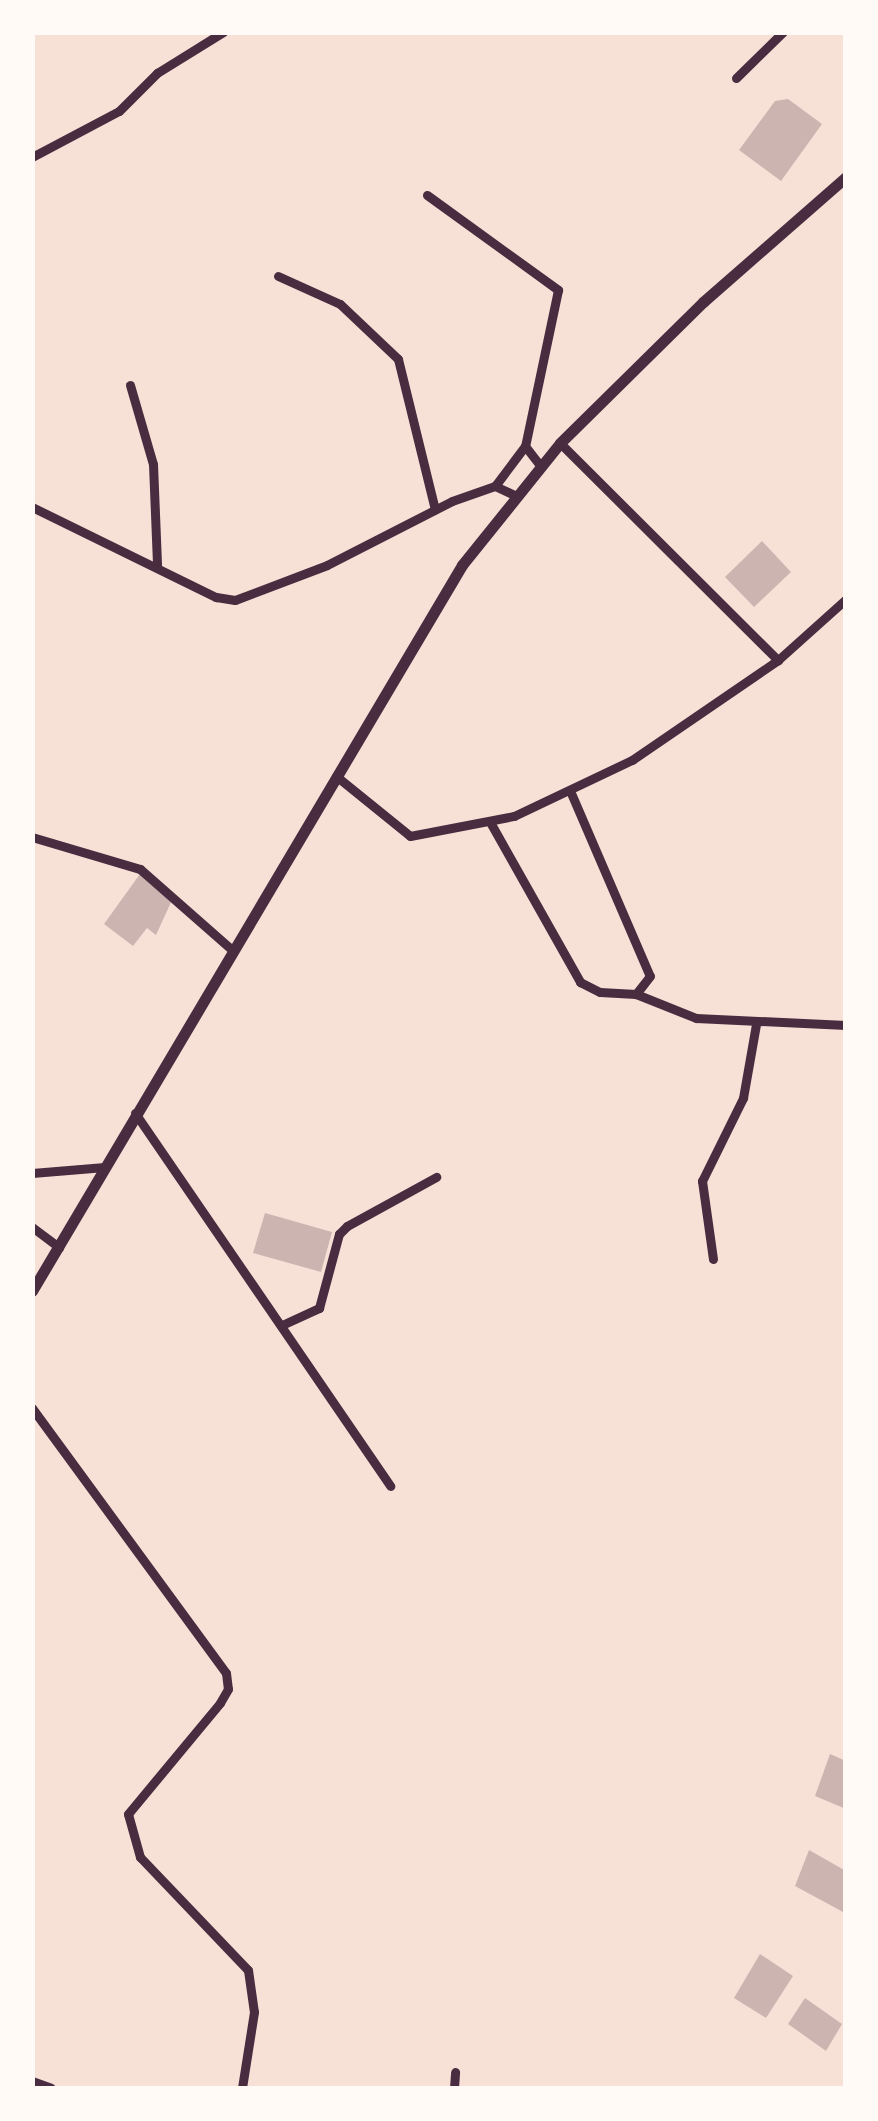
<!DOCTYPE html>
<style>
body{margin:0}
#map{position:relative;width:878px;height:2121px;overflow:hidden;background:#f7e1d7;font-family:"DejaVu Sans",sans-serif}
div>[style]{position:absolute}
[style*='--x']{left:calc(var(--x)*1px);top:calc(var(--y)*1px);width:calc(var(--w)*1px);rotate:calc(var(--a)*1deg)}
.building>*{inset:0;background:#ccb4b1}
.minor>*{height:9px;margin:-4.5px;padding:0 4.5px;transform-origin:4.5px;border-radius:4.5px;background:#4a2c40}
.secondary>*{height:11px;margin:-5.5px;padding:0 5.5px;transform-origin:5.5px;border-radius:5.5px;background:#4a2c40}
span{translate:-50% -50%;white-space:nowrap;text-align:center;line-height:1.15;-webkit-text-stroke:10px #fffaf5;paint-order:stroke}
.frame{position:absolute;inset:0;border:35px solid #fffaf5;pointer-events:none}
</style>
<div id="map">
<div class="building">
<div style="clip-path:polygon(788px 99px,822px 124px,781px 181px,739px 150px,775px 101px)"></div>
<div style="clip-path:polygon(762px 541px,791px 572px,754px 607px,725px 577px)"></div>
<div style="clip-path:polygon(140px 874px,173px 898px,156px 935px,147px 928px,133px 946px,104px 924px)"></div>
<div style="clip-path:polygon(265px 1213px,332px 1232px,321px 1272px,253px 1253px)"></div>
<div style="clip-path:polygon(830px 1754px,846px 1761px,846px 1809px,815px 1796px)"></div>
<div style="clip-path:polygon(809px 1850px,846px 1871px,843px 1912px,795px 1886px)"></div>
<div style="clip-path:polygon(760px 1954px,793px 1976px,766px 2018px,734px 1998px)"></div>
<div style="clip-path:polygon(805px 1998px,842px 2024px,826px 2051px,788px 2024px)"></div>
</div>
<div class="minor">
<div style="--x:736;--y:78;--w:66;--a:-44.4"></div>
<div style="--x:32;--y:157;--w:98;--a:-27.9"></div>
<div style="--x:119;--y:111;--w:54;--a:-45"></div>
<div style="--x:157;--y:73;--w:78;--a:-31.8"></div>
<div style="--x:427;--y:195;--w:162;--a:35.9"></div>
<div style="--x:558;--y:290;--w:159;--a:101.9"></div>
<div style="--x:525;--y:446;--w:24;--a:52"></div>
<div style="--x:278;--y:276;--w:68;--a:24.3"></div>
<div style="--x:340;--y:304;--w:80;--a:43.5"></div>
<div style="--x:398;--y:359;--w:155;--a:76.2"></div>
<div style="--x:130;--y:385;--w:82;--a:73.8"></div>
<div style="--x:153;--y:464;--w:101;--a:87.7"></div>
<div style="--x:560;--y:443;--w:308;--a:44.9"></div>
<div style="--x:495;--y:486;--w:50;--a:-53.1"></div>
<div style="--x:32;--y:507;--w:205;--a:26.1"></div>
<div style="--x:216;--y:597;--w:19;--a:9"></div>
<div style="--x:235;--y:600;--w:98;--a:-20.8"></div>
<div style="--x:327;--y:565;--w:140;--a:-27.1"></div>
<div style="--x:452;--y:501;--w:46;--a:-19.2"></div>
<div style="--x:495;--y:486;--w:21;--a:25"></div>
<div style="--x:336;--y:776;--w:95;--a:39"></div>
<div style="--x:410;--y:836;--w:106;--a:-10.9"></div>
<div style="--x:514;--y:816;--w:131;--a:-25.4"></div>
<div style="--x:632;--y:760;--w:177;--a:-34.4"></div>
<div style="--x:778;--y:660;--w:91;--a:-41.9"></div>
<div style="--x:571;--y:793;--w:199;--a:66.7"></div>
<div style="--x:650;--y:976;--w:23;--a:128"></div>
<div style="--x:490;--y:822;--w:184;--a:60.6"></div>
<div style="--x:580;--y:982;--w:22;--a:27"></div>
<div style="--x:600;--y:992;--w:36;--a:3"></div>
<div style="--x:636;--y:994;--w:65;--a:21.8"></div>
<div style="--x:696;--y:1018;--w:150;--a:2.7"></div>
<div style="--x:32;--y:837;--w:113;--a:16.5"></div>
<div style="--x:140;--y:869;--w:121;--a:41.3"></div>
<div style="--x:135;--y:1113;--w:452;--a:55.6"></div>
<div style="--x:32;--y:1173;--w:73;--a:-4.7"></div>
<div style="--x:32;--y:1227;--w:34;--a:37"></div>
<div style="--x:713;--y:1259;--w:79;--a:-98"></div>
<div style="--x:702;--y:1181;--w:93;--a:-63.7"></div>
<div style="--x:743;--y:1098;--w:75;--a:-80"></div>
<div style="--x:282;--y:1325;--w:41;--a:-24.7"></div>
<div style="--x:319;--y:1308;--w:77;--a:-74.9"></div>
<div style="--x:339;--y:1234;--w:11;--a:-45"></div>
<div style="--x:347;--y:1226;--w:102;--a:-28.8"></div>
<div style="--x:32;--y:1408;--w:328;--a:53.8"></div>
<div style="--x:226;--y:1673;--w:16;--a:83"></div>
<div style="--x:228;--y:1689;--w:16;--a:120"></div>
<div style="--x:220;--y:1703;--w:144;--a:129.7"></div>
<div style="--x:128;--y:1814;--w:45;--a:74.4"></div>
<div style="--x:140;--y:1857;--w:156;--a:46.3"></div>
<div style="--x:248;--y:1970;--w:42;--a:81.9"></div>
<div style="--x:254;--y:2012;--w:77;--a:99"></div>
<div style="--x:32;--y:2081;--w:20;--a:20"></div>
<div style="--x:454;--y:2088;--w:16;--a:-86"></div>
</div>
<div class="secondary">
<div style="--x:32;--y:1291;--w:844;--a:-59.36"></div>
<div style="--x:462;--y:565;--w:156;--a:-51.2"></div>
<div style="--x:560;--y:443;--w:201;--a:-44.6"></div>
<div style="--x:703;--y:302;--w:190;--a:-41.2"></div>
</div>
<div class="frame"></div>
</div>
